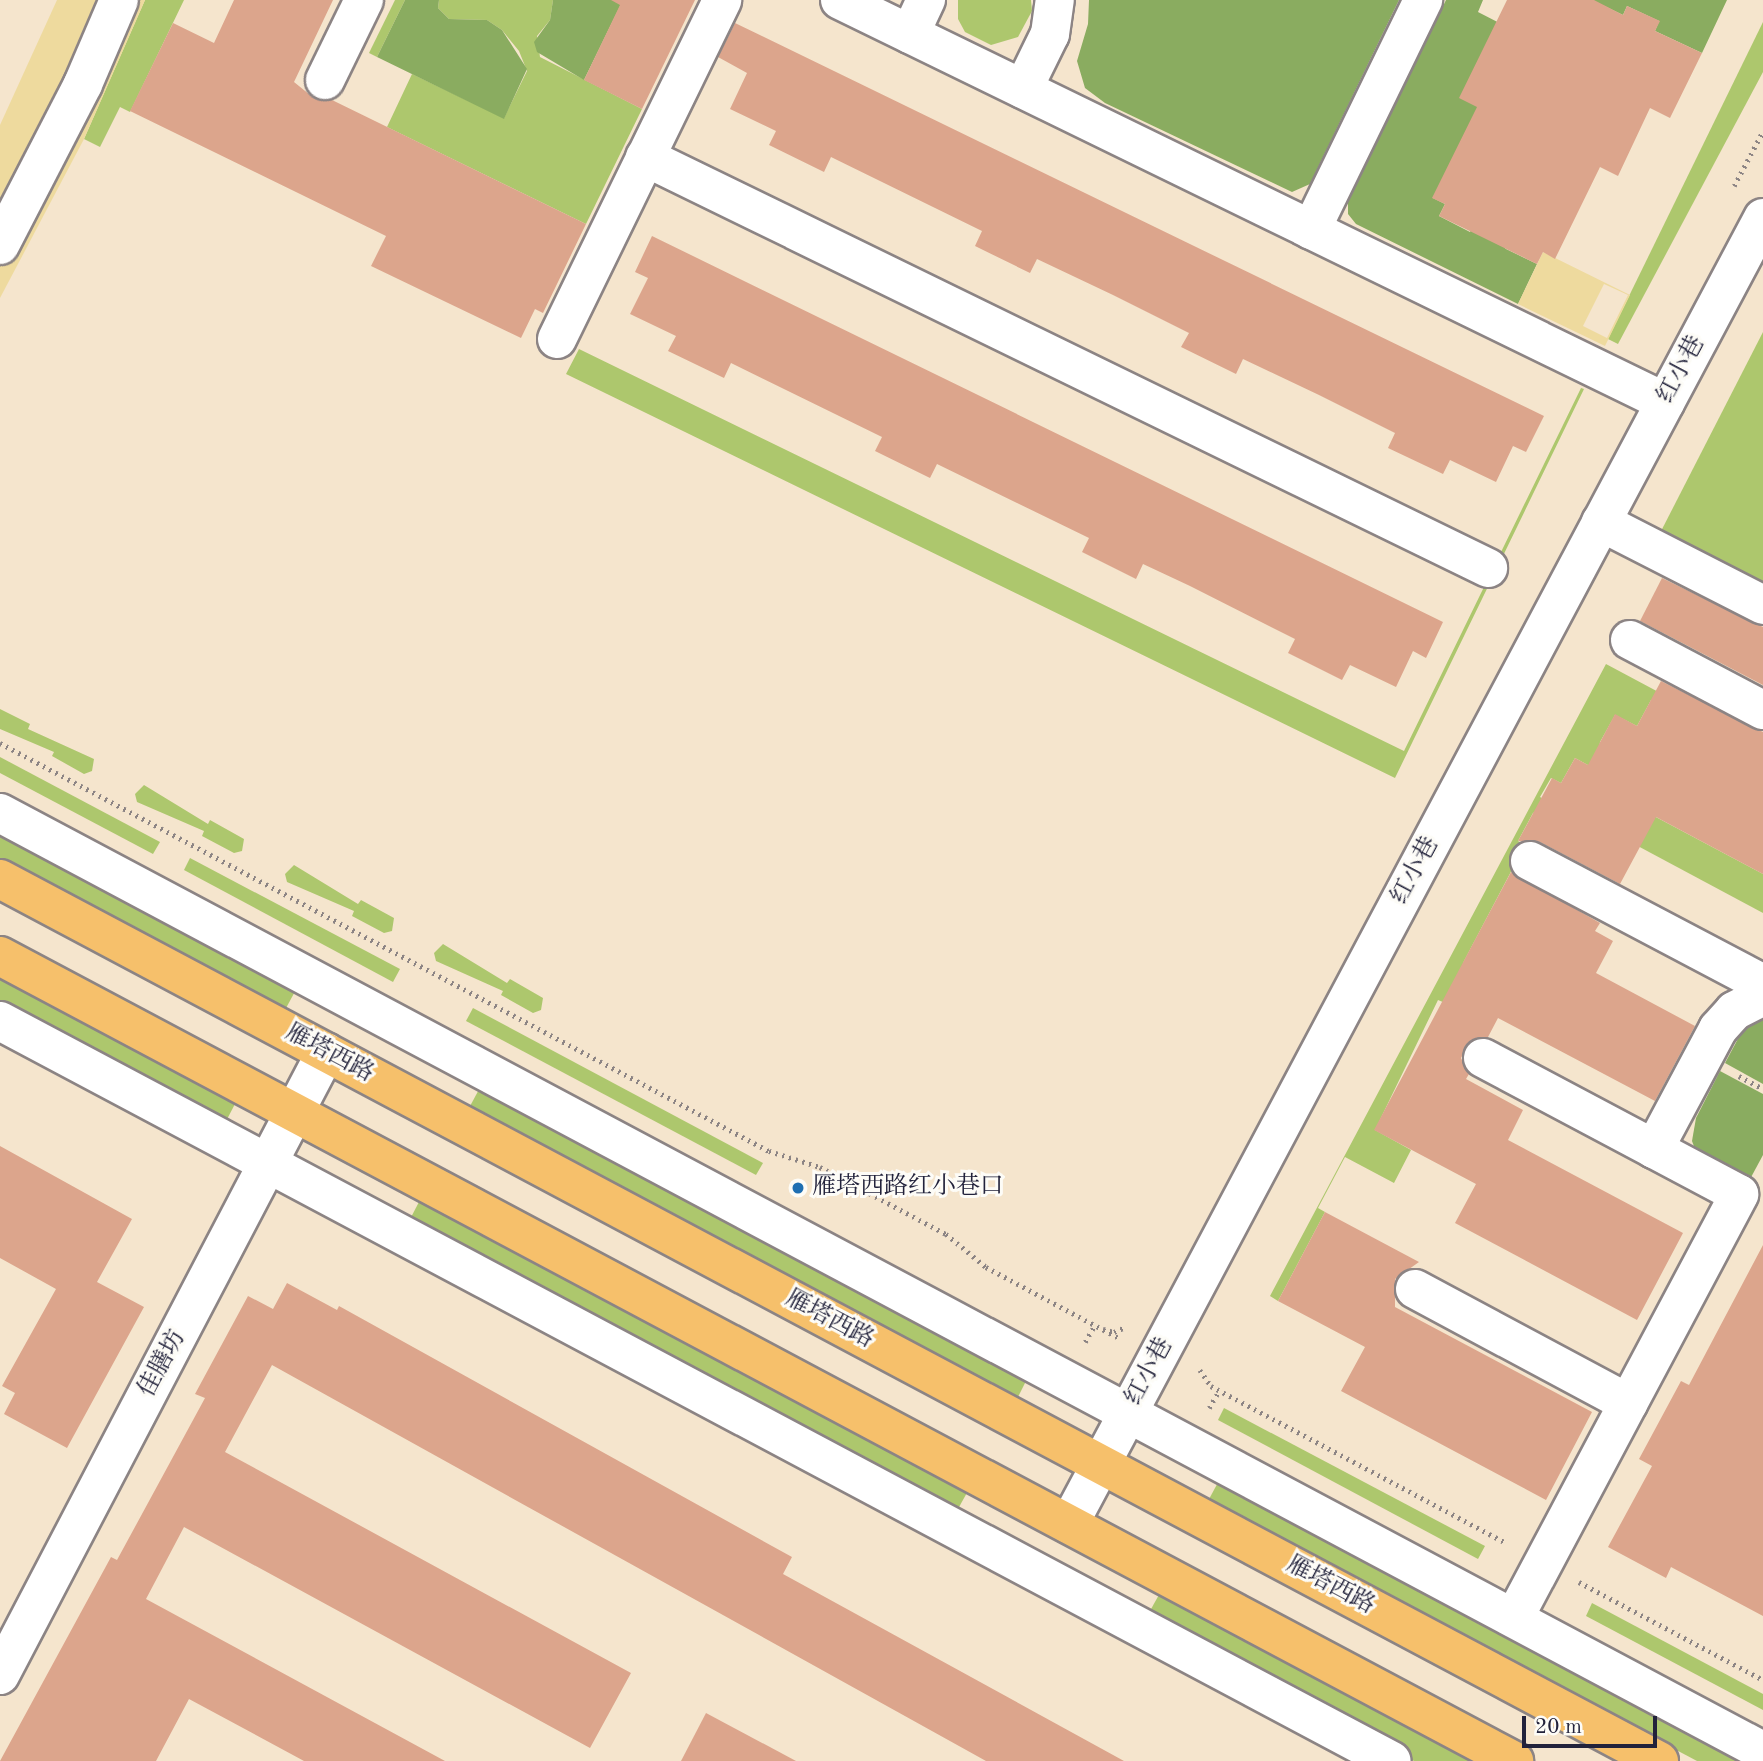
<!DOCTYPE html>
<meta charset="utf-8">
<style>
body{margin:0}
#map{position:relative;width:1763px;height:1761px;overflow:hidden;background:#f5e5cd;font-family:"Old Standard TT","Noto Serif SC",serif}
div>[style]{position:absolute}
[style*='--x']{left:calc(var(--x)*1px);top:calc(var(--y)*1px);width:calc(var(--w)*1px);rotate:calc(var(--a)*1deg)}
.green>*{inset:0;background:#adc76d}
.forest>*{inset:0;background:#8aac60}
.sand>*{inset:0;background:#eeda9e}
.building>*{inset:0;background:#dca58c}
.path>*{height:4.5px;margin-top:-2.25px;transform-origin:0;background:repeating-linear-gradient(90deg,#8c8484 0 2px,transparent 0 7px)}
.roads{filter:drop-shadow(2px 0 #8c8484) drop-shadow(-2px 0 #8c8484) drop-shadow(0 2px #8c8484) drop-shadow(0 -2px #8c8484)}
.minor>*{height:38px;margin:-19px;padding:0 19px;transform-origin:19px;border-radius:19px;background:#fff}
.major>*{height:38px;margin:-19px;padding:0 19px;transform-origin:19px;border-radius:19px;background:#f6c06b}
.dots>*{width:19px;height:19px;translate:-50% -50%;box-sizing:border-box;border:4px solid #fdfcf7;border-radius:50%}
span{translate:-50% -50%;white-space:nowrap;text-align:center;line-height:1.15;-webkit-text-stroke:6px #fdfcf7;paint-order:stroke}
.street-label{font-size:24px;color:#22223b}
.poi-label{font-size:24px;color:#22223b}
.left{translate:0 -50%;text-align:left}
.scale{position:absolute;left:1522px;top:1716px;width:135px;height:32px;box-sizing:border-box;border:4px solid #22223b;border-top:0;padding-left:9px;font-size:21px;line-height:24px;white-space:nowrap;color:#22223b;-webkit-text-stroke:5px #fdfcf7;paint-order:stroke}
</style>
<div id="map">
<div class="green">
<div style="clip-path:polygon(145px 0,184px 0,130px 112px,120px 107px,100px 147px,84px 139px)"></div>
<div style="clip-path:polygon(395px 0,405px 0,377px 57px,369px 53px)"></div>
<div style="clip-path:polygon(439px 0,553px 0,550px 20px,537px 36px,540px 57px,642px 109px,586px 224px,387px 127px,412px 74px,504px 118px,527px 71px,519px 51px,502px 30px,487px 20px,449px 19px,438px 8px)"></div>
<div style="clip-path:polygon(958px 0,1031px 0,1032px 11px,1018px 37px,991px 45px,965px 32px,958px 19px)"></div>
<div style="clip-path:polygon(1763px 22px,1763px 72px,1618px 344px,1608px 339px)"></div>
<div style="clip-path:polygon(1763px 332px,1763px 592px,1657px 539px)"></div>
<div style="clip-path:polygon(579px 349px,1404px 751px,1581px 388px,1584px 389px,1395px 778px,566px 374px)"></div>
<div style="clip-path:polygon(1606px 664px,1709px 719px,1705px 728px,1651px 700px,1637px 726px,1615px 715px,1600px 742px,1597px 770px,1575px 758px,1561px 783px,1551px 778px,1540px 797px,1551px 803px,1533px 813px,1518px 841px,1525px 845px,1464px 961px,1450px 1005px,1438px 1000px,1375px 1130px,1411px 1150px,1394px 1183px,1345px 1157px,1318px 1208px,1325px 1212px,1278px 1301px,1270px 1296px)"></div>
<div style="clip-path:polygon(0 709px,30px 724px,28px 729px,94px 759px,92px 771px,84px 774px,52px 756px,54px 752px,0 729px)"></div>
<div style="clip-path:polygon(0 757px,160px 842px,153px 854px,0 773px)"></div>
<div style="clip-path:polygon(144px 785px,208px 824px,210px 820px,244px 839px,242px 851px,234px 853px,202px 836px,204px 831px,137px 802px,135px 794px)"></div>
<div style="clip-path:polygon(1637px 807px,1763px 874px,1763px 913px,1621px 837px)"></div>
<div style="clip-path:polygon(0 825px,299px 984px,285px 1010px,0 859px)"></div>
<div style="clip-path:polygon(190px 858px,400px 969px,393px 982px,184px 870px)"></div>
<div style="clip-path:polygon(294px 865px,358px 904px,361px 900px,394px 918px,392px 931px,384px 933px,352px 916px,354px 911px,287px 882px,285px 874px)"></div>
<div style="clip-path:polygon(443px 944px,507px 983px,510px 979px,543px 998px,541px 1010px,533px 1013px,501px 995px,503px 991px,436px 961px,434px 953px)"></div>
<div style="clip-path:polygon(0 976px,236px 1102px,223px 1127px,0 1009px)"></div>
<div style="clip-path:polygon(473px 1008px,763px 1163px,756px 1175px,466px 1021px)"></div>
<div style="clip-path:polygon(483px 1082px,1030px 1373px,1017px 1399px,469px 1108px)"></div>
<div style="clip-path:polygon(420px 1200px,968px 1491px,954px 1516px,407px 1225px)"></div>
<div style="clip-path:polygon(1224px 1408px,1485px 1546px,1478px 1559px,1218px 1420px)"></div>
<div style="clip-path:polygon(1222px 1475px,1760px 1761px,1697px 1761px,1208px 1501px)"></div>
<div style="clip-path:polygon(1160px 1593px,1476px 1761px,1414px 1761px,1146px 1618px)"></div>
<div style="clip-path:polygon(1592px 1603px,1763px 1694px,1763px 1710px,1586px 1616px)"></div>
</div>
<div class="forest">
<div style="clip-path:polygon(405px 0,439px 0,438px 8px,449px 19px,487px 20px,502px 30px,527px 69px,504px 119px,377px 57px)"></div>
<div style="clip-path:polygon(553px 0,623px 0,584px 80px,537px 52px,534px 42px,550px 20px)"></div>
<div style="clip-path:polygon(1089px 0,1399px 0,1310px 184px,1292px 192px,1105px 103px,1085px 88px,1077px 61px,1088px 24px)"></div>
<div style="clip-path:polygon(1446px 0,1483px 0,1478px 12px,1515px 31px,1492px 113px,1433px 198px,1445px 204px,1439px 216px,1470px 232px,1476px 220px,1506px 249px,1537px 264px,1518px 304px,1356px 224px,1348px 214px,1348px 202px)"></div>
<div style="clip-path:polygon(1592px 0,1727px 0,1702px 53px,1655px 31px,1659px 21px,1627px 6px,1623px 15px)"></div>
<div style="clip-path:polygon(1763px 1011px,1763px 1084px,1725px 1063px,1747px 1022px)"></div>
<div style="clip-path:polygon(1720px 1071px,1763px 1094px,1763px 1155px,1749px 1181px,1695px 1149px,1692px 1141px,1696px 1118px)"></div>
</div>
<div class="sand">
<div style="clip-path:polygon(57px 0,145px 0,84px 139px,0 298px,0 125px)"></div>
<div style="clip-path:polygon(evenodd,1543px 252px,1630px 295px,1605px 346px,1518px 304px,1543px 252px,1604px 284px,1628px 295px,1607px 338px,1583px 326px,1604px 284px)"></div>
</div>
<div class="building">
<div style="clip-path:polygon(234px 0,333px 0,294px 82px,315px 99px,332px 100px,586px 224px,543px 313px,535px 309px,521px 338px,371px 266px,386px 236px,130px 111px,173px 23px,214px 43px)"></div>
<div style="clip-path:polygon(611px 0,695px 0,642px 109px,584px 80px,620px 5px)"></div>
<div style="clip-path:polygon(1507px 0,1594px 0,1623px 15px,1627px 6px,1660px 21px,1655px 31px,1702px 53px,1670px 118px,1650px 108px,1618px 176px,1600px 167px,1555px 259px,1543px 252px,1537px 264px,1439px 216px,1445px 204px,1432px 198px,1477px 107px,1459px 98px)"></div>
<div style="clip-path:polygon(735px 23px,1544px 416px,1526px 452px,1513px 446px,1496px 482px,1450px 460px,1443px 474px,1388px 448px,1395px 433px,1319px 395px,1243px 359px,1236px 374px,1181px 347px,1189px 333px,1113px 295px,1037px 259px,1030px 273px,975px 246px,982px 231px,831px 157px,824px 172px,769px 145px,776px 131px,730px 109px,747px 73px,718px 57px)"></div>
<div style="clip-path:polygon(652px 236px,1443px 622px,1426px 658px,1413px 651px,1396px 687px,1350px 665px,1342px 680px,1288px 653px,1295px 639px,1190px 586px,1143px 564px,1136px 579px,1082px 552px,1089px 538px,937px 464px,930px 478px,875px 451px,882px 437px,731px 363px,724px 378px,668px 351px,676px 336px,630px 314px,648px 278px,635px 272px)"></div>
<div style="clip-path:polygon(1662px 578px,1763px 627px,1763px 685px,1640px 621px)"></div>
<div style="clip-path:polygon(1661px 681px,1763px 732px,1763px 874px,1656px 817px,1620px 884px,1540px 842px,1518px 841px,1552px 778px,1561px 783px,1575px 758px,1588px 765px,1615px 714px,1637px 726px)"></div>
<div style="clip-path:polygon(1511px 872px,1600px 923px,1595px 931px,1613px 941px,1596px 973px,1695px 1026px,1655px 1101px,1498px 1018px,1488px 1037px,1471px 1040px,1461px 1058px,1469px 1074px,1466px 1079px,1523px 1110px,1508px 1140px,1683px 1233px,1637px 1320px,1455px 1223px,1476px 1184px,1374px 1130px)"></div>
<div style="clip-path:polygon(0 1146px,132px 1219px,97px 1282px,144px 1307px,67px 1448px,4px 1414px,15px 1393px,2px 1386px,56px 1289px,0 1258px)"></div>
<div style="clip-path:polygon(1325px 1212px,1419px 1262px,1395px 1279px,1395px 1307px,1592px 1412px,1546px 1500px,1341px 1391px,1365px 1347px,1278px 1301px)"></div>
<div style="clip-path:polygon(1763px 1245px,1763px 1616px,1671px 1567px,1666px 1578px,1608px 1547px,1652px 1466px,1639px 1459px,1681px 1381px,1689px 1385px)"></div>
<div style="clip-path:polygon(287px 1283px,337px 1310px,339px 1306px,792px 1557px,783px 1574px,1124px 1761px,986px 1761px,272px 1365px,225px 1452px,631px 1673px,590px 1748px,184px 1527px,146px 1599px,445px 1761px,304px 1761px,189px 1699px,156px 1761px,0 1761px,111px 1557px,117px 1560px,205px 1398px,195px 1394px,248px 1296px,273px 1309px)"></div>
<div style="clip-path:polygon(706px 1713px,796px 1761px,681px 1761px)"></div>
</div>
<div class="path">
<div style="--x:1734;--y:186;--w:62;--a:-62.2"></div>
<div style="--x:0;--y:743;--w:871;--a:27.95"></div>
<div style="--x:769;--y:1151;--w:53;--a:17.4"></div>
<div style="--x:820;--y:1167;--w:143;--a:28"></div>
<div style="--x:946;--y:1234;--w:52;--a:39.5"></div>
<div style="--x:986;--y:1267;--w:151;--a:28.1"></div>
<div style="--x:1739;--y:1076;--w:27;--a:28"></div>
<div style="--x:1103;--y:1329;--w:11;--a:15"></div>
<div style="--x:1114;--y:1332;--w:12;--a:-24"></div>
<div style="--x:1085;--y:1342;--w:20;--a:-60"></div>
<div style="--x:1200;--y:1370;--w:19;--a:55"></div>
<div style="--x:1211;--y:1386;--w:334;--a:28"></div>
<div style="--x:1209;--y:1408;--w:20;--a:-60"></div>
<div style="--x:1579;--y:1582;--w:208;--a:28"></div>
</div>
<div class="roads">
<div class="minor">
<div style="--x:840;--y:0;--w:918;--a:25.98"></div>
<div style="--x:910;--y:34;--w:38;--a:-65"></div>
<div style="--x:325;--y:80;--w:89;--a:-64"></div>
<div style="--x:1023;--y:89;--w:61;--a:-63.9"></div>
<div style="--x:1050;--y:34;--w:34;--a:-82"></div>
<div style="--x:645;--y:157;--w:938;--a:25.99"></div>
<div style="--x:1311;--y:230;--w:256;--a:-64"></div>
<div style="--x:0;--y:245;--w:181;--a:-62.7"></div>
<div style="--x:83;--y:84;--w:91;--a:-66.8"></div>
<div style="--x:557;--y:339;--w:377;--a:-64"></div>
<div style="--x:1601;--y:522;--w:182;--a:27.1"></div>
<div style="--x:1630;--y:640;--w:150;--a:27.8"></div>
<div style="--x:0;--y:813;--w:1997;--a:28.02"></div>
<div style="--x:1530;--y:861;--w:263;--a:27.8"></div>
<div style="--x:0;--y:1021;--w:1576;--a:28"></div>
<div style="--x:1483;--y:1058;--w:194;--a:28"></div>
<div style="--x:1415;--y:1289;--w:242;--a:28.2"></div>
<div style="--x:1069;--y:1524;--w:1479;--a:-62.01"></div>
<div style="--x:1514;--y:1618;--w:480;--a:-62"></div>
<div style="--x:1739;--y:1194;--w:96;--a:-152.1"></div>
<div style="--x:1654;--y:1149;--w:136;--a:-61.9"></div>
<div style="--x:1718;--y:1029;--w:24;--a:-48"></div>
<div style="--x:1734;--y:1011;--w:33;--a:-27"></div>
<div style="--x:0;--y:1675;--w:703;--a:-62.38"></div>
</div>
<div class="major">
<div style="--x:0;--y:879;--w:1879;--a:28"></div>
<div style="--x:0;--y:956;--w:1715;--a:28"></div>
</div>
</div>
<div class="dots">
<div style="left:798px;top:1188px;background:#1f6fb2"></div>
</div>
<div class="street-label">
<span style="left:1682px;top:370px;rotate:-62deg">红小巷</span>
<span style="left:1416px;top:871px;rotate:-62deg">红小巷</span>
<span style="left:329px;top:1054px;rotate:28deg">雁塔西路</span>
<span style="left:829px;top:1320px;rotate:28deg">雁塔西路</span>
<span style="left:163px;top:1364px;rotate:-62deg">佳膳坊</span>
<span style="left:1150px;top:1372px;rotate:-62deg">红小巷</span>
<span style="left:1330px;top:1586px;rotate:28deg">雁塔西路</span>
</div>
<div class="poi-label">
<span class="left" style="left:812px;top:1188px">雁塔西路红小巷口</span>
</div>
<div class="scale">20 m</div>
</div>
